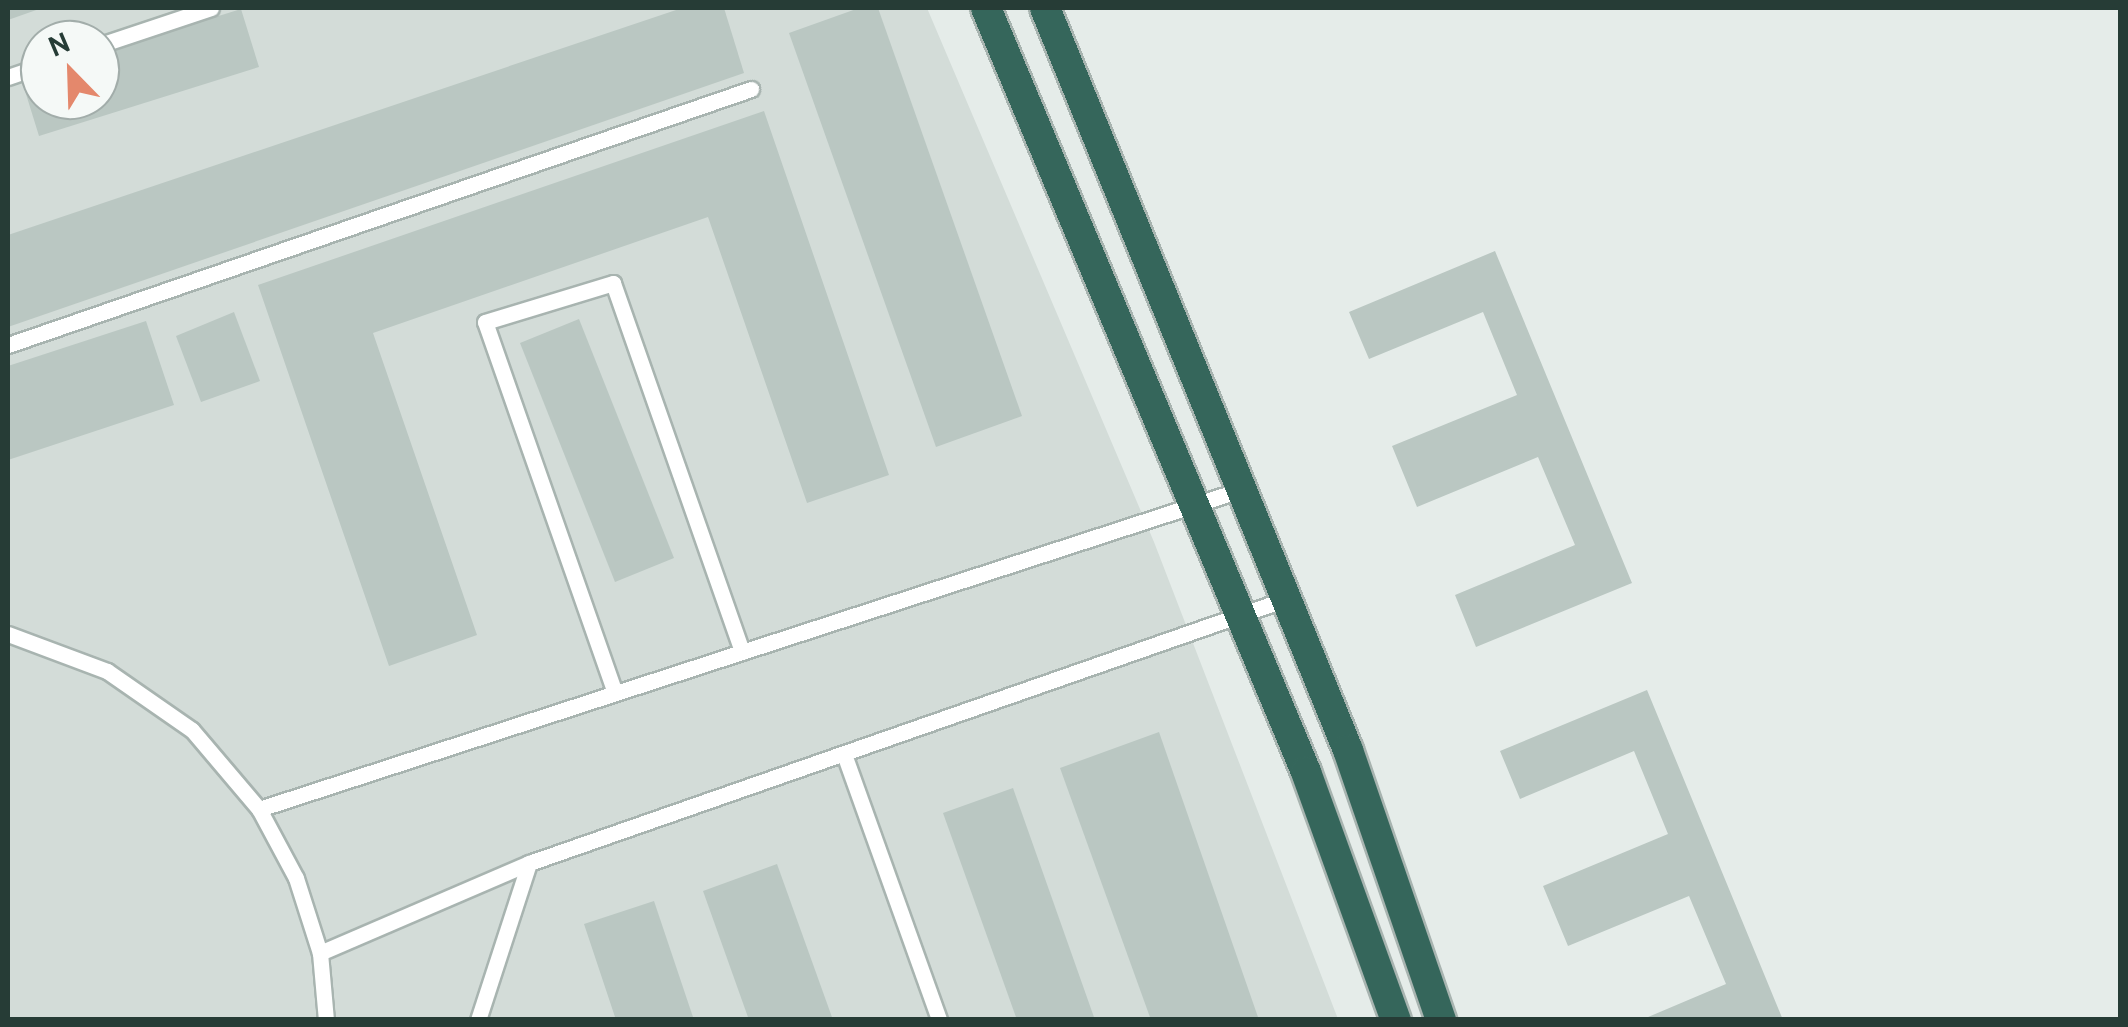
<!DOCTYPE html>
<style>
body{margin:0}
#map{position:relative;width:2128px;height:1027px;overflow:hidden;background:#e5ece9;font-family:Cabin,sans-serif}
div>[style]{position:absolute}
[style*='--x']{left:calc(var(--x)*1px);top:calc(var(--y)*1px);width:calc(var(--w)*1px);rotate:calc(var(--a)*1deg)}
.built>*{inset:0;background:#d3dcd8}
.building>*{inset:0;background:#bac7c2}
.roads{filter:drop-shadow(2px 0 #a8b4b0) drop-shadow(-2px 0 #a8b4b0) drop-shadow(0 2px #a8b4b0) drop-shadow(0 -2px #a8b4b0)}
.lane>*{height:15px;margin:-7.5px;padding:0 7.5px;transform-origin:7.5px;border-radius:7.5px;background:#fff}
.highway>*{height:30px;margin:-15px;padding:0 15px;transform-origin:15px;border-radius:15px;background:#35665b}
span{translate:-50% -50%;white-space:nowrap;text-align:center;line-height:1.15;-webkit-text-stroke:10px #f5f9f7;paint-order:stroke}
.frame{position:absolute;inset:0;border:10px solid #263c36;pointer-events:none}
.north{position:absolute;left:20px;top:20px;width:100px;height:100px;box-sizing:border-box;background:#f5f9f7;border:2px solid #a2adaa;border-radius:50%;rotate:337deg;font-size:28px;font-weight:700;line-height:40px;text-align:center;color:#263c36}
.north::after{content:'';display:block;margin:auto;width:35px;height:45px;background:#e4886c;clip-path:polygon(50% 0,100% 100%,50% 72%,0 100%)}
</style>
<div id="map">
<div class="built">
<div style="clip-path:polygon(evenodd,8px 8px,927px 8px,1154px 542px,1338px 1019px,8px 1019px,8px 8px,40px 40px,100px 40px,100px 100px,40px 100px,40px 40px)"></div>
</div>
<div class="building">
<div style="clip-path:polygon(8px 8px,42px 8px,8px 20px)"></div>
<div style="clip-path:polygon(682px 8px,724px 8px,744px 73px,8px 327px,8px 235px)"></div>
<div style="clip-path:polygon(859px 8px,878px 8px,1022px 416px,936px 447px,789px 33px)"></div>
<div style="clip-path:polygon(241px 9px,259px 67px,39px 136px,21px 78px,40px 72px,40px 100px,100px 100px,100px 53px)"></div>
<div style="clip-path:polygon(764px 111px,889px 475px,807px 503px,708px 217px,373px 333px,477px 635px,389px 666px,258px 285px)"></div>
<div style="clip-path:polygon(1495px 251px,1632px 583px,1476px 647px,1455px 595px,1575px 545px,1538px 457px,1417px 507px,1392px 446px,1517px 395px,1483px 312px,1369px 359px,1349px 312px)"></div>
<div style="clip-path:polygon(234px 312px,260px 381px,201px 402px,176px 336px)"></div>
<div style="clip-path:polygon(579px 319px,674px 558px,615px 582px,520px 343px)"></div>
<div style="clip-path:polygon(146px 321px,174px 405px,8px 460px,8px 366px)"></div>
<div style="clip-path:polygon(1647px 690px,1783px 1020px,1641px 1020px,1726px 984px,1689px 896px,1568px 946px,1543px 886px,1668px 834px,1634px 751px,1520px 799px,1500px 751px)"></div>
<div style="clip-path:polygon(1159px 732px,1259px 1020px,1151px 1020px,1060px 768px)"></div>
<div style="clip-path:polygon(1013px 788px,1095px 1020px,1017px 1020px,943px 813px)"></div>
<div style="clip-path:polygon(777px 864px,833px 1020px,749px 1020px,703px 891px)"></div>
<div style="clip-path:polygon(654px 901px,694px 1020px,616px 1020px,584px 924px)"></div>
</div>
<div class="roads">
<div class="lane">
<div style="--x:100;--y:45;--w:117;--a:-18.4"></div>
<div style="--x:8;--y:77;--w:34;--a:-19"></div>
<div style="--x:8;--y:345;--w:786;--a:-19.01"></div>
<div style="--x:8;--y:634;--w:106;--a:20.5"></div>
<div style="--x:107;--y:671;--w:103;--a:34.8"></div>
<div style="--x:192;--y:730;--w:104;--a:49.7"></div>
<div style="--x:259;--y:809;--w:78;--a:61.8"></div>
<div style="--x:296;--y:878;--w:79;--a:72.3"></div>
<div style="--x:320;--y:953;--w:67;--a:84.9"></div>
<div style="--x:615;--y:693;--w:393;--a:-109.3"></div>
<div style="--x:485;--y:322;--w:134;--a:-16.9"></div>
<div style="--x:613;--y:283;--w:391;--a:70.7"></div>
<div style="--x:844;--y:754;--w:282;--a:70.3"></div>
<div style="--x:259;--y:809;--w:1032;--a:-18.01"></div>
<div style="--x:320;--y:953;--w:228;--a:-23.3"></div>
<div style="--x:529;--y:863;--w:802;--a:-19.23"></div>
<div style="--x:478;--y:1020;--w:165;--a:-72"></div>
</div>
<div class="highway">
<div style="--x:986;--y:8;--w:828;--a:67.27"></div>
<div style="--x:1306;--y:772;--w:264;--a:70.1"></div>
<div style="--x:1045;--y:8;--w:801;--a:67.79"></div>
<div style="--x:1348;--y:750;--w:286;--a:71"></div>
</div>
</div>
<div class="frame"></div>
<div class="north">N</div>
</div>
